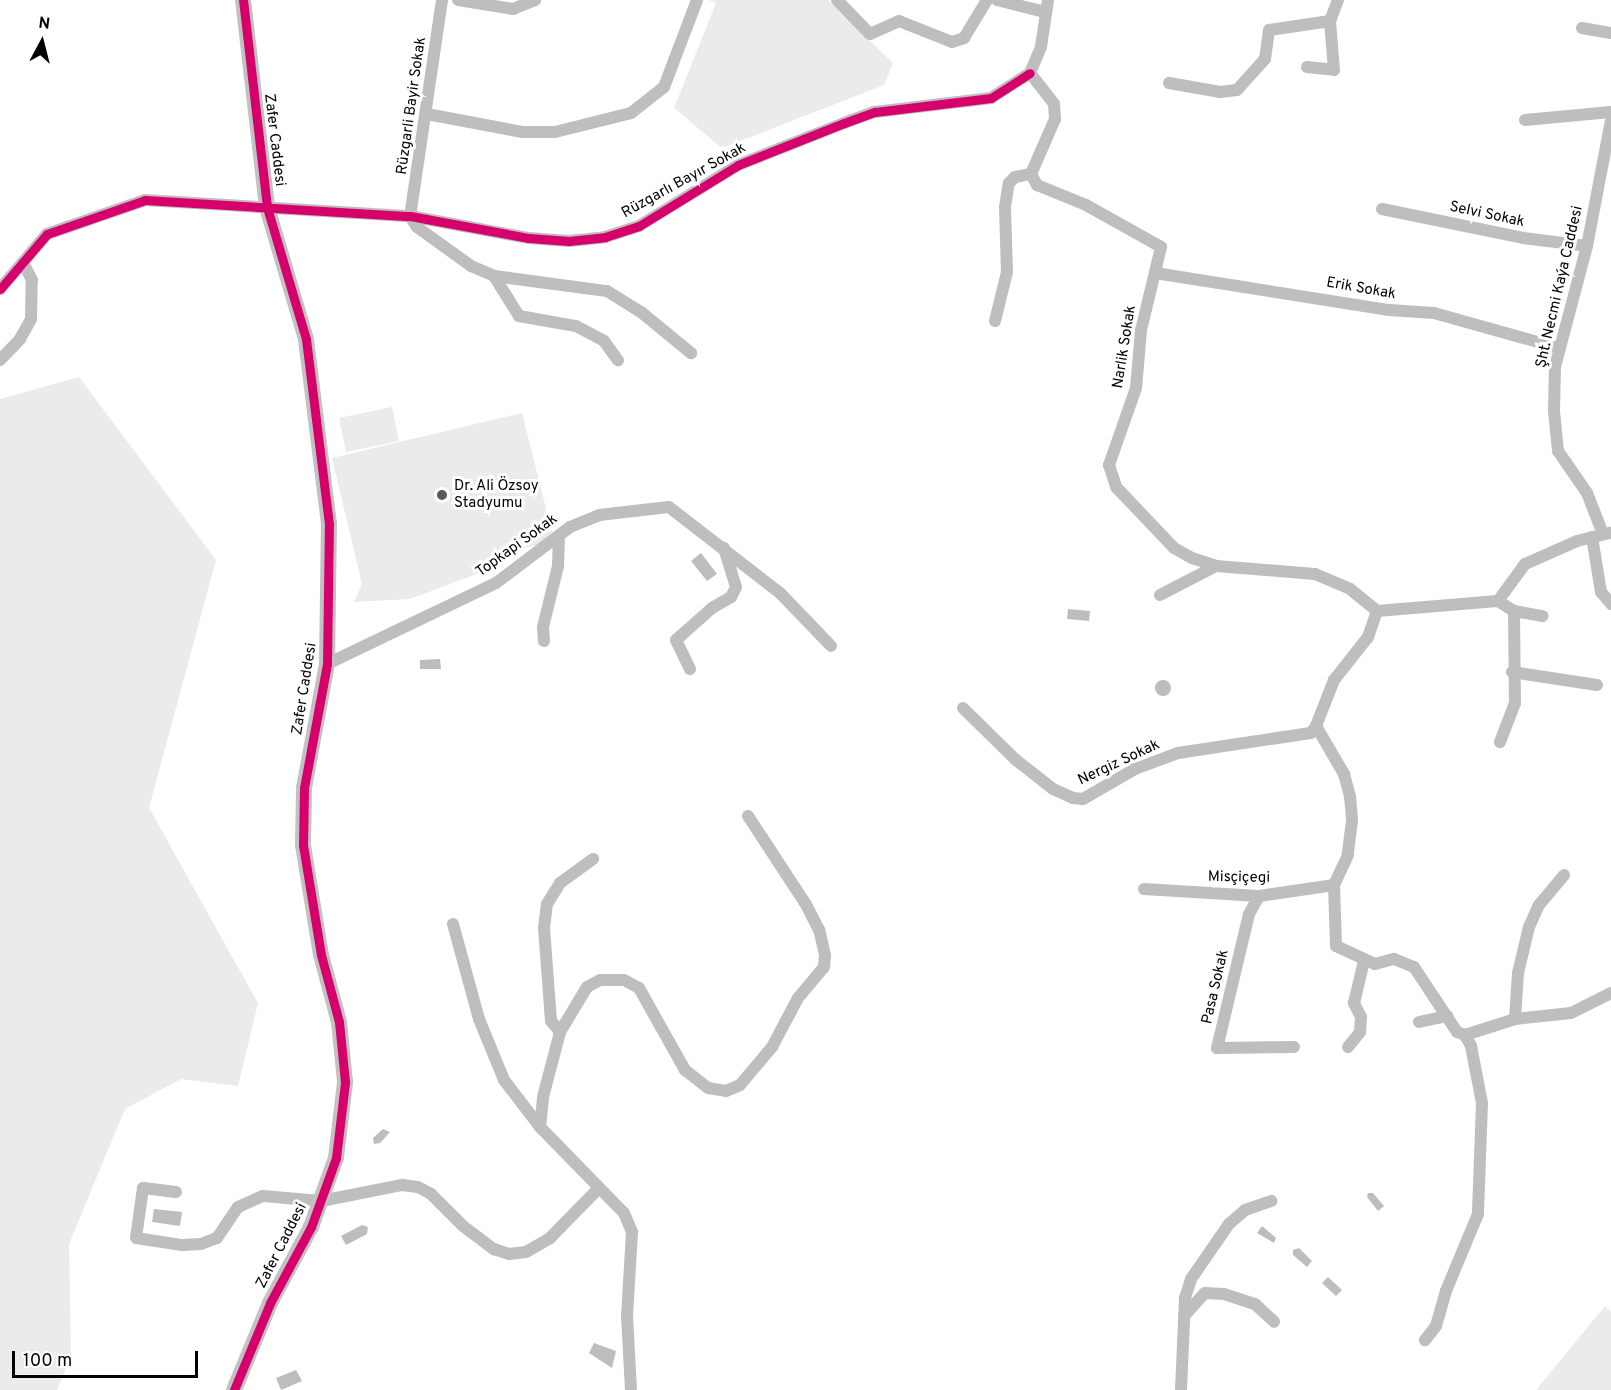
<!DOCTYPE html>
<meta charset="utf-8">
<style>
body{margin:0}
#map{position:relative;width:1611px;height:1390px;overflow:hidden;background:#fff;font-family:Overpass,sans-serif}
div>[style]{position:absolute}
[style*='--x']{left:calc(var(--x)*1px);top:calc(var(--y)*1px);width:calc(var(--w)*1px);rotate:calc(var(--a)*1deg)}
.green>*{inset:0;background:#ebebeb}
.water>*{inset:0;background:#bdbdbd}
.round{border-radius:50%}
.street>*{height:12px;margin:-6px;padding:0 6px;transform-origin:6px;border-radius:6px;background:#bebebe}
.secondary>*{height:16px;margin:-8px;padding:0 8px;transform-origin:8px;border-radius:8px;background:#c2c2c2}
.cycleway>*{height:9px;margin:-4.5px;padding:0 4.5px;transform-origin:4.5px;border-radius:4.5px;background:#d6006c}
.dots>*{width:16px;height:16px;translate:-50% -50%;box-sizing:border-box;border:3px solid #fff;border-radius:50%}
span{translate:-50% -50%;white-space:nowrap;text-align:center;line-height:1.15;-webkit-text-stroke:6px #fff;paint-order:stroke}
.street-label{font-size:15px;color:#000}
.poi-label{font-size:15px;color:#000}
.left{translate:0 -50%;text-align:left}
.north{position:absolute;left:12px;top:12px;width:60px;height:60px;-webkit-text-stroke:4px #fff;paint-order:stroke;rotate:7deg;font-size:16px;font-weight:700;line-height:24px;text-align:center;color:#000}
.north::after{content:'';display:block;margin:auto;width:21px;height:27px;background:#000;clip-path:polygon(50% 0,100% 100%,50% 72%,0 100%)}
.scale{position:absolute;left:12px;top:1351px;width:186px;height:27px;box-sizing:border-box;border:3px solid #000;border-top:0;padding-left:8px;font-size:18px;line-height:21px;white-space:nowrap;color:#000;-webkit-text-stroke:4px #fff;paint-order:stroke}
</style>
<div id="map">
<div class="green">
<div style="clip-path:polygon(709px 0,828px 0,893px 63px,884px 85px,722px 148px,674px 108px,716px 3px)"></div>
<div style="clip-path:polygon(79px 377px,216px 560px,149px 808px,258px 1003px,238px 1086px,181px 1079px,125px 1109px,69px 1244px,71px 1356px,57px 1390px,0 1390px,0 399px)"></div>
<div style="clip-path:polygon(392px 407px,399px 441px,346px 452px,339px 418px)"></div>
<div style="clip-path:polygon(522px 413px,552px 532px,544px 543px,492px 557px,482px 572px,410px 599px,354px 602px,362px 584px,332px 458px)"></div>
<div style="clip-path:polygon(1605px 1306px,1611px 1312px,1611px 1390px,1536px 1390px)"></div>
</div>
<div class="water">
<div style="clip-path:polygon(701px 553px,717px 574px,707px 581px,691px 561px)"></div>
<div style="clip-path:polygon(1068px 609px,1090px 611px,1089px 621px,1067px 619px)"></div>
<div style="clip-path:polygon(440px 659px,441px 669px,420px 669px,420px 660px)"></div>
<div class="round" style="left:1155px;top:680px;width:16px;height:16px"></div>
<div style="clip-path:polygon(383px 1129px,390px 1132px,380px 1143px,374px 1144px,373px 1138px)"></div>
<div style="clip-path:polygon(1368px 1193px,1373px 1193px,1384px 1206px,1378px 1211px,1367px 1197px)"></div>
<div style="clip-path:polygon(154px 1209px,182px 1212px,180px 1226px,152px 1222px)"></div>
<div style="clip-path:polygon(362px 1225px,368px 1227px,367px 1234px,346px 1245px,341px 1236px)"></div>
<div style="clip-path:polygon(1262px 1226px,1276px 1238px,1274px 1243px,1257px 1233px)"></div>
<div style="clip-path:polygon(1299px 1248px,1312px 1261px,1307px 1267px,1293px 1255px,1293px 1250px)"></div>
<div style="clip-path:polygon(1328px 1277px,1342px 1290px,1336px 1296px,1322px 1283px)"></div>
<div style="clip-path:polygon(594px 1343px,616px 1351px,612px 1368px,589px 1353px)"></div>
<div style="clip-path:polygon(296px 1370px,302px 1381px,281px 1390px,276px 1378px)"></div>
</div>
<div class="street">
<div style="--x:442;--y:0;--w:218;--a:98.4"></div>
<div style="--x:410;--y:216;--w:13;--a:58"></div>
<div style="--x:417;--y:227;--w:67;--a:35.8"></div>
<div style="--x:471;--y:266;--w:25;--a:23"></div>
<div style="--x:494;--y:276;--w:114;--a:7.6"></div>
<div style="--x:607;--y:291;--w:40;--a:32"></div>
<div style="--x:641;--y:312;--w:65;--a:39.4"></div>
<div style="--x:458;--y:0;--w:56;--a:9.3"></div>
<div style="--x:513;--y:9;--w:24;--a:-22"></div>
<div style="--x:837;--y:0;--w:47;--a:45.9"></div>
<div style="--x:870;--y:34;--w:32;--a:-24"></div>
<div style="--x:899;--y:21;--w:57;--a:21.6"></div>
<div style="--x:952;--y:42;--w:13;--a:-18"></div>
<div style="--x:964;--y:38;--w:44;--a:-58.8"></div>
<div style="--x:997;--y:0;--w:49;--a:14"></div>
<div style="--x:1048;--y:0;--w:48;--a:98.5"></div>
<div style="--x:1041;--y:47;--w:28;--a:113"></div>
<div style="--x:1030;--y:73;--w:39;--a:52"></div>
<div style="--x:1054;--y:104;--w:15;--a:86"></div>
<div style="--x:1055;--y:119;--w:60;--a:113.6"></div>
<div style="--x:1031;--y:174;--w:13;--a:61"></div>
<div style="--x:1037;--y:185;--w:53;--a:22.2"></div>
<div style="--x:1086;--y:205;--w:86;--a:29.2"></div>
<div style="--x:1161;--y:247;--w:85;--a:103.5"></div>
<div style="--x:1141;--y:330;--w:58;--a:94.9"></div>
<div style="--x:1136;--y:388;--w:82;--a:109.3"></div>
<div style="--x:1109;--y:465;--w:23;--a:72"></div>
<div style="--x:1116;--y:487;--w:84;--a:46.4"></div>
<div style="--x:1174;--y:548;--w:21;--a:29"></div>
<div style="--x:1192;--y:558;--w:25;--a:18"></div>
<div style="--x:1216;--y:566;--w:99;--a:4.6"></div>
<div style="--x:1315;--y:574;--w:38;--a:23"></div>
<div style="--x:1350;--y:589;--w:35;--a:39"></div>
<div style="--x:1582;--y:28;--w:29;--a:10"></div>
<div style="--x:1307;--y:67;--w:27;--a:6"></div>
<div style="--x:1334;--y:70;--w:49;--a:-94.7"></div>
<div style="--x:1330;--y:21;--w:22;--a:-69"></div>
<div style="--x:1169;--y:83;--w:52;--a:10"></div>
<div style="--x:1220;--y:92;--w:17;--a:-7"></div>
<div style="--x:1237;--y:90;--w:42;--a:-47.9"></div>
<div style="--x:1265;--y:59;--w:29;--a:-82"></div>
<div style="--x:1269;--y:30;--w:62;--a:-8.4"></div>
<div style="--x:427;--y:114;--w:97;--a:10.7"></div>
<div style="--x:522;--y:132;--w:33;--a:0"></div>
<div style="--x:555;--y:132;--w:78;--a:-14"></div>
<div style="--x:631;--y:113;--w:42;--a:-38.2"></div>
<div style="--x:664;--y:87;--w:93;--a:-69.2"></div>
<div style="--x:1525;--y:120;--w:86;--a:-5.3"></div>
<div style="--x:1382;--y:209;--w:144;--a:11.6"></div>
<div style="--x:1523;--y:238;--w:64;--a:7.1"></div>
<div style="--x:1155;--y:273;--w:237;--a:9"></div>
<div style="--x:1389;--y:310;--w:45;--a:3.8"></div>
<div style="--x:1434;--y:313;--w:130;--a:15.6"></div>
<div style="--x:494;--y:276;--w:47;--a:58"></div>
<div style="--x:519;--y:316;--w:58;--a:10"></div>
<div style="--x:576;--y:326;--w:32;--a:28"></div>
<div style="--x:604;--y:341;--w:24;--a:54"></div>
<div style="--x:0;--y:289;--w:72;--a:-49.5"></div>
<div style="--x:47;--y:234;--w:104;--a:-19.1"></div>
<div style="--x:145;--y:200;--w:265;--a:3.5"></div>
<div style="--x:410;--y:216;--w:121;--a:10.5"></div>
<div style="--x:529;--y:238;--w:40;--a:4.3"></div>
<div style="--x:569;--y:241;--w:36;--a:-6"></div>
<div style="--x:605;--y:237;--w:36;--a:-18"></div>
<div style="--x:639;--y:226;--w:116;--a:-31.6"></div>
<div style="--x:738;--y:165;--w:114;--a:-21.6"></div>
<div style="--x:844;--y:123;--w:33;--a:-20"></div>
<div style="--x:875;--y:112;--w:117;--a:-6.9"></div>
<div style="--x:991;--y:98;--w:46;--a:-32.7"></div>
<div style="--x:995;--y:321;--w:50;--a:-76.2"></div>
<div style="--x:1007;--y:272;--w:65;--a:-91.8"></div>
<div style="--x:1005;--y:207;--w:24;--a:-81"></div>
<div style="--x:1009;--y:183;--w:8;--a:-45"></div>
<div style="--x:1015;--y:177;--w:16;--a:-11"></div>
<div style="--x:0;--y:360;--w:29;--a:-46"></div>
<div style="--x:20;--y:339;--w:23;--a:-61"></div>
<div style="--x:31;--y:319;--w:39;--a:-89"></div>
<div style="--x:32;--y:280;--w:18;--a:-117"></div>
<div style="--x:1603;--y:534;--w:44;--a:-111.3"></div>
<div style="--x:1587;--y:493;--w:51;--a:-124.6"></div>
<div style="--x:1558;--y:451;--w:40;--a:-95.7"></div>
<div style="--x:1554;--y:411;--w:44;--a:-88.7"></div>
<div style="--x:1555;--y:367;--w:125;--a:-75.2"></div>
<div style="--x:1587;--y:246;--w:128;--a:-79.2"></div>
<div style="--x:1592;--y:537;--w:56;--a:80.7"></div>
<div style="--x:1601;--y:592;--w:16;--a:50"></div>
<div style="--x:1160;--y:595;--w:63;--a:-27.4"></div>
<div style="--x:1498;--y:601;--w:19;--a:32"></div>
<div style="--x:1514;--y:611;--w:92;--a:89.4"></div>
<div style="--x:1515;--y:703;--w:42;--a:111"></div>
<div style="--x:1377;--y:611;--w:28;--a:109"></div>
<div style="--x:1368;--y:637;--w:55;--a:128.3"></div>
<div style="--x:1334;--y:680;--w:49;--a:111.4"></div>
<div style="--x:1316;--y:726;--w:56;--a:59.7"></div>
<div style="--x:1344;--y:774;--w:23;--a:75"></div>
<div style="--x:1350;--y:796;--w:24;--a:85"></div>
<div style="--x:1352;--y:820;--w:35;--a:97"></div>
<div style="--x:1348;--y:855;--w:33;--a:115"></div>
<div style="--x:1334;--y:885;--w:61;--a:88.1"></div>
<div style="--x:1336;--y:946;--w:43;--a:24.8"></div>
<div style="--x:1375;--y:964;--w:20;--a:-15"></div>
<div style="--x:1394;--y:959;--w:22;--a:22"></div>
<div style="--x:1414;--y:967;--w:78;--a:56.5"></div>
<div style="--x:1457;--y:1032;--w:9;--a:21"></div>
<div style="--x:1465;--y:1035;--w:13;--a:61"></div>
<div style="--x:1471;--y:1046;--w:58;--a:79.1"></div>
<div style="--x:1482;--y:1103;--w:111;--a:92.1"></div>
<div style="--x:1478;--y:1214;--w:83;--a:112.6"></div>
<div style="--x:1446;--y:1291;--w:36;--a:106"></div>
<div style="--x:1436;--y:1326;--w:18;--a:128"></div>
<div style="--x:1377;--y:611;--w:121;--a:-4.7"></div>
<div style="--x:1498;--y:601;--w:46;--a:-53.9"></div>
<div style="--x:1525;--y:564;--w:57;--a:-23.9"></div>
<div style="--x:1577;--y:541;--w:34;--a:-14"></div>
<div style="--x:1514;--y:611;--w:29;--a:10"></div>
<div style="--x:544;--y:641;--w:14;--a:-94"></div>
<div style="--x:543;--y:627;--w:63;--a:-76.2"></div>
<div style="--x:558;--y:566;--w:30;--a:-88"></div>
<div style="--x:327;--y:664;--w:187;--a:-25.6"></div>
<div style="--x:496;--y:583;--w:93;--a:-37.1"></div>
<div style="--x:570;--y:527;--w:31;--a:-22"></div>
<div style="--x:599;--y:515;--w:70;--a:-6.5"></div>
<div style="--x:669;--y:507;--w:142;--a:37.8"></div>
<div style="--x:781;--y:594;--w:72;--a:46.1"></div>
<div style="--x:690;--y:669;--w:32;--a:-116"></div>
<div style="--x:676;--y:640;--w:48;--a:-41.6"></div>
<div style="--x:712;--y:608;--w:22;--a:-30"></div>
<div style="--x:731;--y:597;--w:11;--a:-63"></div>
<div style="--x:736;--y:587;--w:41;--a:-107.1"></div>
<div style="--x:1512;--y:672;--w:86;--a:8.7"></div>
<div style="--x:963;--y:708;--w:74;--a:44.5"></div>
<div style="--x:1016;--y:760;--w:47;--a:38.1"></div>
<div style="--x:1053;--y:789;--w:22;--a:24"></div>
<div style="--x:1073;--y:798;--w:10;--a:6"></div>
<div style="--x:1083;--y:799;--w:60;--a:-30"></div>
<div style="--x:1135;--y:769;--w:46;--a:-20.4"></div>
<div style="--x:1178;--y:753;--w:134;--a:-8.6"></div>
<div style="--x:1311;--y:733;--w:9;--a:-54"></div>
<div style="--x:1144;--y:889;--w:115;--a:3.5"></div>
<div style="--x:1259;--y:896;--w:76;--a:-8.3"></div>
<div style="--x:1259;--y:896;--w:21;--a:119"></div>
<div style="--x:1249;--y:914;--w:138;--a:103.4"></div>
<div style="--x:1217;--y:1048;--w:77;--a:-0.7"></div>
<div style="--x:453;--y:924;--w:98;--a:74.7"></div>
<div style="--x:479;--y:1019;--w:66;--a:67.7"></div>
<div style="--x:504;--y:1080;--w:59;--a:52.5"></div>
<div style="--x:540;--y:1127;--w:120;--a:45.7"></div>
<div style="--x:624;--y:1213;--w:21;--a:67"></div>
<div style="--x:632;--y:1232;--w:84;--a:93.4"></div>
<div style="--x:627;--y:1316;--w:74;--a:86.9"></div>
<div style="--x:1515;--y:1019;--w:46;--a:-86.3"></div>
<div style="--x:1518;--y:973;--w:47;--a:-76.6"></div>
<div style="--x:1529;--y:927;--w:24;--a:-66"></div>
<div style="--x:1539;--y:905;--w:39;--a:-50"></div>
<div style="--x:1419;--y:1022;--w:29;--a:-12"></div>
<div style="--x:560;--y:1032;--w:14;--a:-129"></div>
<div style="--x:551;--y:1021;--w:93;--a:-94.3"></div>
<div style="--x:544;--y:928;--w:24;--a:-83"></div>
<div style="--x:547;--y:904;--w:25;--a:-58"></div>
<div style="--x:560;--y:883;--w:41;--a:-36"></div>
<div style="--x:1465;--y:1035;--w:52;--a:-17.7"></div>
<div style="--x:1515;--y:1019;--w:56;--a:-6.1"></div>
<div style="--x:1571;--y:1013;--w:45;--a:-26.6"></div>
<div style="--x:1348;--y:1047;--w:19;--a:-51"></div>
<div style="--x:1360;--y:1032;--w:15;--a:-86"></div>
<div style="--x:1361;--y:1017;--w:16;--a:-117"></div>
<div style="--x:1354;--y:1003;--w:43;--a:-76.6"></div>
<div style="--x:540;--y:1127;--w:30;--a:-84"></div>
<div style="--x:543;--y:1097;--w:67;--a:-75.3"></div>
<div style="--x:560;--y:1032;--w:52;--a:-59"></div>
<div style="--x:587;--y:987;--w:15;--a:-28"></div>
<div style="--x:600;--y:980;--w:24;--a:0"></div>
<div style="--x:624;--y:980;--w:17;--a:28"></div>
<div style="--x:639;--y:988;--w:94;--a:60.7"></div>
<div style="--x:685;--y:1070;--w:29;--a:38"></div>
<div style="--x:708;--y:1088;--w:18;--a:9"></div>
<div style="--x:726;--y:1091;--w:15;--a:-23"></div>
<div style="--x:740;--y:1085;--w:50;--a:-49.9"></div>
<div style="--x:772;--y:1047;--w:55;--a:-62"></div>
<div style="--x:798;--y:998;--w:40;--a:-50"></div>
<div style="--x:824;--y:967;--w:12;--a:-85"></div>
<div style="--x:825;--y:955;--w:26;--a:-103"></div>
<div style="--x:819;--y:930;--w:30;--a:-117"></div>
<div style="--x:805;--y:903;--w:104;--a:-123.2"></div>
<div style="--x:176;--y:1192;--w:33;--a:-173"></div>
<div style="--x:143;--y:1188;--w:50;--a:98"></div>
<div style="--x:136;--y:1238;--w:47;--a:8.7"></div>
<div style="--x:182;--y:1245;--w:19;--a:-3"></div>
<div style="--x:201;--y:1244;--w:17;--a:-21"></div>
<div style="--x:217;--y:1238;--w:37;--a:-56"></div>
<div style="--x:238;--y:1207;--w:27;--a:-24"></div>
<div style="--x:263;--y:1196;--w:58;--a:4.9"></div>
<div style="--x:321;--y:1201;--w:83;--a:-11.2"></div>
<div style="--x:402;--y:1185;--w:16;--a:7"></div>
<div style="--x:418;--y:1187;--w:15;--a:28"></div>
<div style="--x:431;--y:1194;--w:45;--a:45"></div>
<div style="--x:463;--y:1226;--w:39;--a:37"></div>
<div style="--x:494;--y:1249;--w:16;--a:18"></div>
<div style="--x:509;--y:1254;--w:17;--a:-7"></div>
<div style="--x:526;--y:1252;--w:28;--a:-30"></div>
<div style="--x:550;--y:1238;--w:69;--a:-45.6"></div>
<div style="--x:1184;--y:1316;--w:31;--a:-48"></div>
<div style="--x:1205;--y:1293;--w:19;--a:3"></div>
<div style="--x:1224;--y:1294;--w:33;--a:18"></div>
<div style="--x:1255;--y:1304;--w:26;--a:43"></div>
<div style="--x:1181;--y:1390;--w:92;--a:-87.5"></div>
<div style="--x:1185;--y:1298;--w:20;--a:-72"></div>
<div style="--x:1191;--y:1279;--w:67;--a:-55.4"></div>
<div style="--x:1229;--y:1224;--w:21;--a:-41"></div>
<div style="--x:1245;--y:1210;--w:28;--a:-19"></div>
</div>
<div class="secondary">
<div style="--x:234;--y:1390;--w:94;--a:-67.5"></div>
<div style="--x:270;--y:1303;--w:86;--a:-61.7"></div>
<div style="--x:311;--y:1227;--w:73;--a:-70.1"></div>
<div style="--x:336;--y:1158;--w:77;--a:-83.2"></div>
<div style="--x:345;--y:1082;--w:60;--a:-95.7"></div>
<div style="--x:339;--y:1022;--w:69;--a:-105"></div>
<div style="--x:321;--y:955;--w:111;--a:-99.3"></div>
<div style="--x:303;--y:845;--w:57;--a:-89"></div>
<div style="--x:304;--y:788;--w:126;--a:-79.5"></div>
<div style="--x:327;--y:664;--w:140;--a:-89.2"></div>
<div style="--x:329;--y:524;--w:186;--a:-97.1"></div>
<div style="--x:306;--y:339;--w:138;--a:-106.5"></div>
<div style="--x:267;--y:207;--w:208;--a:-96.6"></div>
</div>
<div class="cycleway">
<div style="--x:0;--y:289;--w:72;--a:-49.5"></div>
<div style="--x:47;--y:234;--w:104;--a:-19.1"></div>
<div style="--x:145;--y:200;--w:265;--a:3.5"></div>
<div style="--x:410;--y:216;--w:121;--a:10.5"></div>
<div style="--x:529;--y:238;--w:40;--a:4.3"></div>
<div style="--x:569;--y:241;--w:36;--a:-6"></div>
<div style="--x:605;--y:237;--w:36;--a:-18"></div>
<div style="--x:639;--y:226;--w:116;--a:-31.6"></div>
<div style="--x:738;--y:165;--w:114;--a:-21.6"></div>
<div style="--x:844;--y:123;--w:33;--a:-20"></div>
<div style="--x:875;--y:112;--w:117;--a:-6.9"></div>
<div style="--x:991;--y:98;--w:46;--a:-32.7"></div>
<div style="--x:234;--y:1390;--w:94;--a:-67.5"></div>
<div style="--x:270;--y:1303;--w:86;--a:-61.7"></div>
<div style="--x:311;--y:1227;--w:73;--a:-70.1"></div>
<div style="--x:336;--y:1158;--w:77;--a:-83.2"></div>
<div style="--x:345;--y:1082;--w:60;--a:-95.7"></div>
<div style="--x:339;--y:1022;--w:69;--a:-105"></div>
<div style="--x:321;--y:955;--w:111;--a:-99.3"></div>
<div style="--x:303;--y:845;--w:57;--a:-89"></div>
<div style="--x:304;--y:788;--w:126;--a:-79.5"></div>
<div style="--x:327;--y:664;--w:140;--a:-89.2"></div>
<div style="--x:329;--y:524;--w:186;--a:-97.1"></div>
<div style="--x:306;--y:339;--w:138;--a:-106.5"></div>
<div style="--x:267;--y:207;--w:208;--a:-96.6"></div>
</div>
<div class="dots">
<div style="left:442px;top:495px;background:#595959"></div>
</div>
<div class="street-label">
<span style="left:412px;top:106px;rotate:-82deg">Rüzgarli Bayir Sokak</span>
<span style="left:274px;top:140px;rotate:83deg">Zafer Caddesi</span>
<span style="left:684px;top:181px;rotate:-29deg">Rüzgarlı Bayır Sokak</span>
<span style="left:1487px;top:215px;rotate:12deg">Selvi Sokak</span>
<span style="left:1560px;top:287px;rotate:-77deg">Şht. Necmi Kaýa Caddesi</span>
<span style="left:1361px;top:289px;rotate:10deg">Erik Sokak</span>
<span style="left:1125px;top:347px;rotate:-81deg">Narlik Sokak</span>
<span style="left:517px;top:546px;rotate:-36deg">Topkapi Sokak</span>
<span style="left:305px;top:689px;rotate:-81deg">Zafer Caddesi</span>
<span style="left:1119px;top:763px;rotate:-25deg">Nergiz Sokak</span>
<span style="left:1239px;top:878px;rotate:1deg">Misçiçegi</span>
<span style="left:1216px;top:987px;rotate:-77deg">Pasa Sokak</span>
<span style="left:282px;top:1246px;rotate:-63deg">Zafer Caddesi</span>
</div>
<div class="poi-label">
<span class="left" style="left:454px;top:495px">Dr. Ali Özsoy<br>Stadyumu</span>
</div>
<div class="north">N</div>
<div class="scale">100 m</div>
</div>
